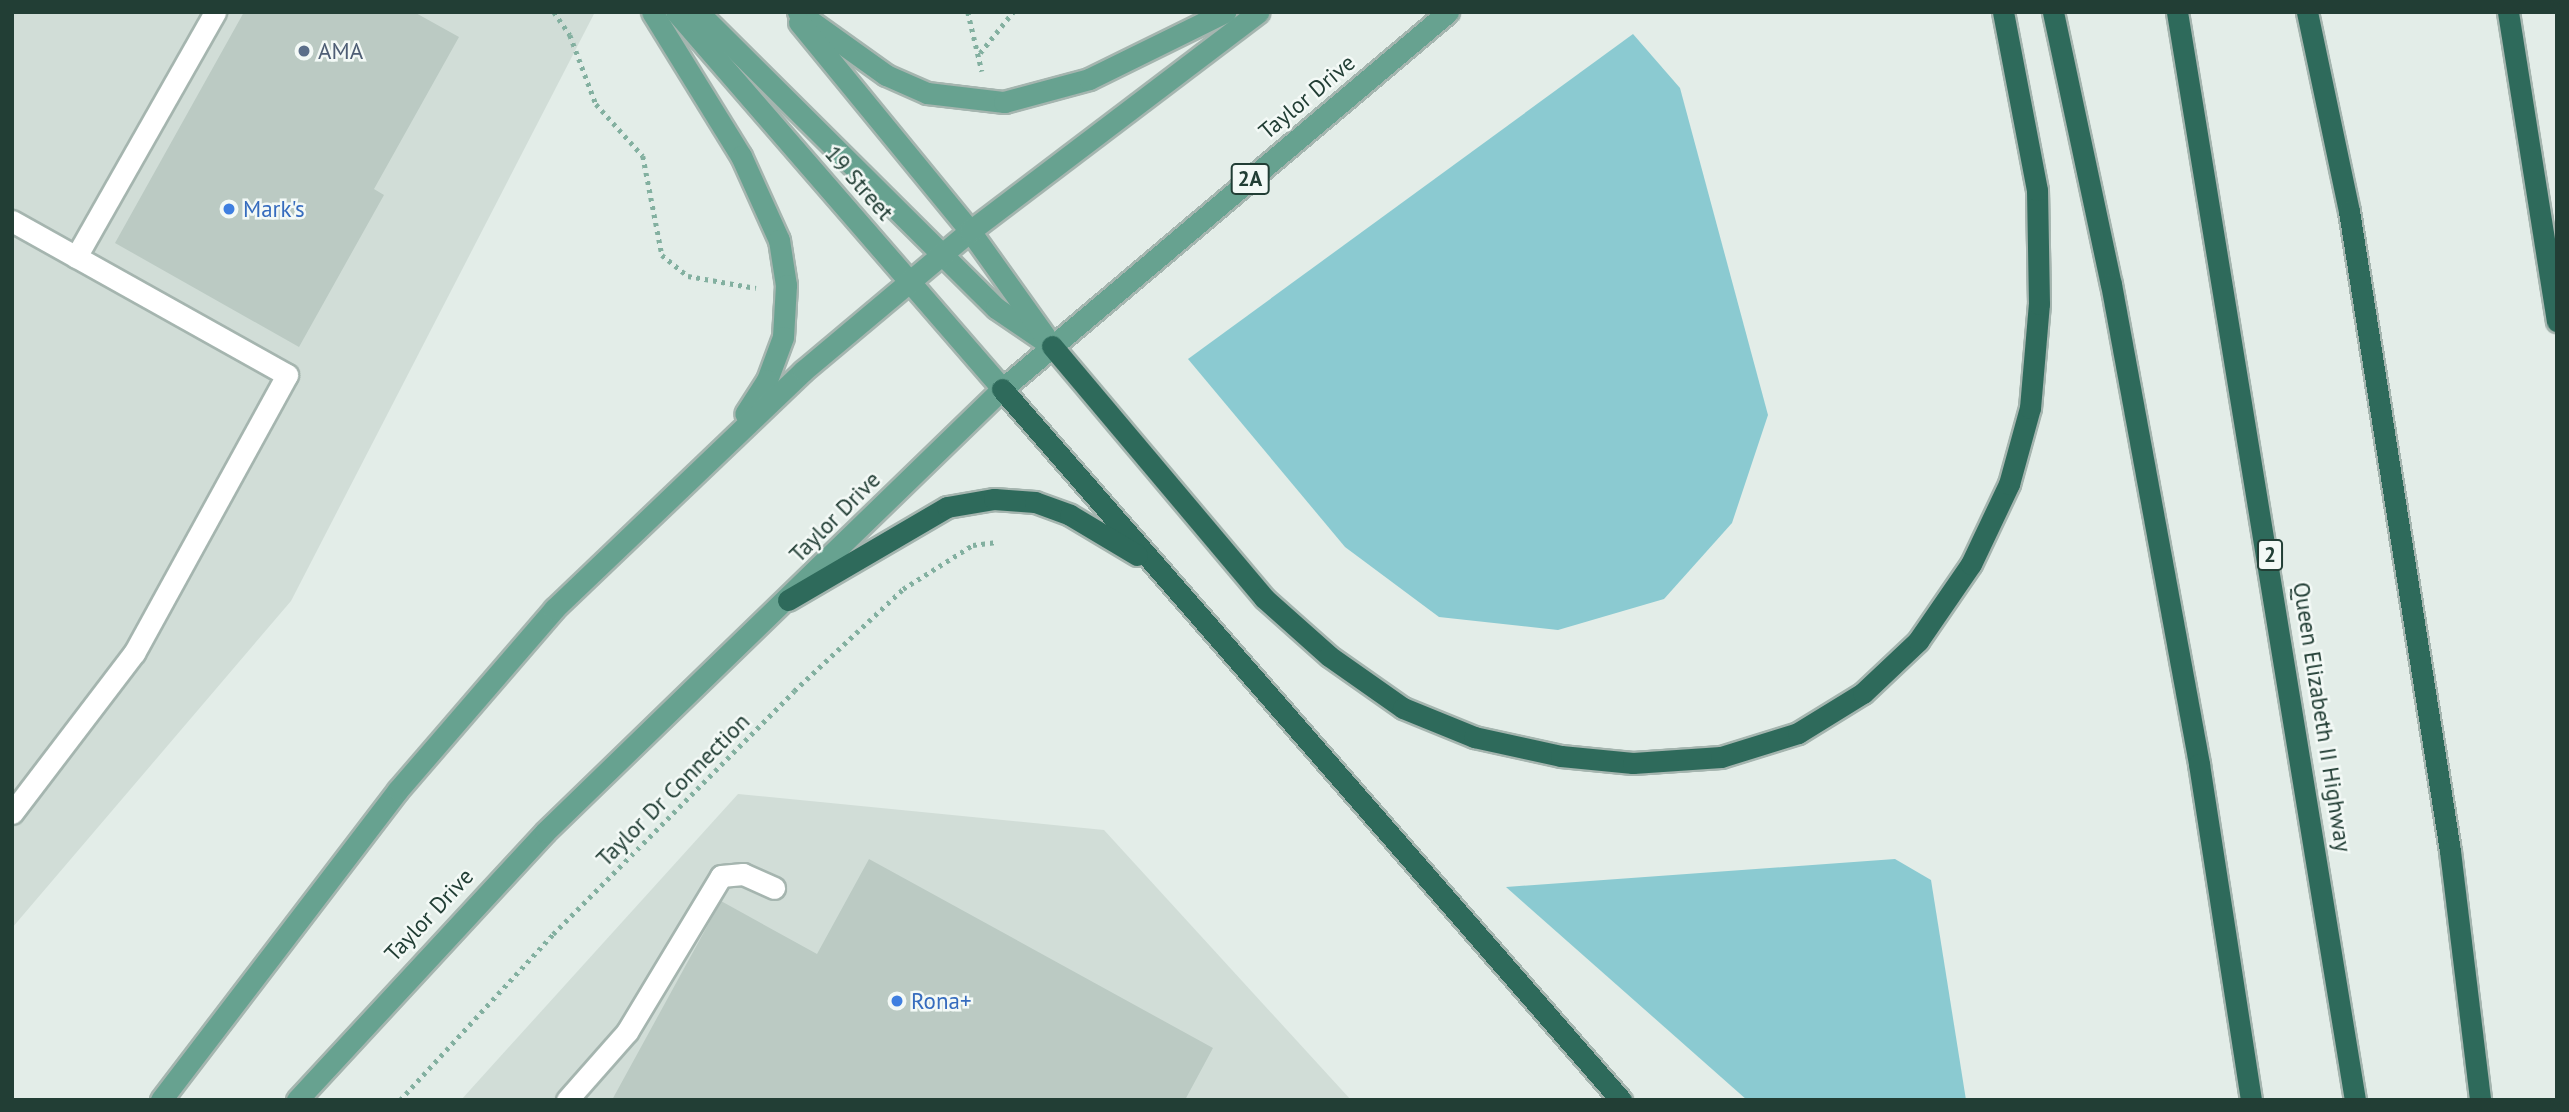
<!DOCTYPE html>
<style>
body{margin:0}
#map{position:relative;width:2569px;height:1112px;overflow:hidden;background:#e3ede8;font-family:"PT Sans",sans-serif}
div>[style]{position:absolute}
[style*='--x']{left:calc(var(--x)*1px);top:calc(var(--y)*1px);width:calc(var(--w)*1px);rotate:calc(var(--a)*1deg)}
.built>*{inset:0;background:#d1ddd7}
.water>*{inset:0;background:#8bcad1}
.building>*{inset:0;background:#bbcac3}
.path>*{height:4.5px;margin-top:-2.25px;transform-origin:0;background:repeating-linear-gradient(90deg,#83b0a0 0 3.5px,transparent 0 8.5px)}
.roads{filter:drop-shadow(2px 0 #a5b5af) drop-shadow(-2px 0 #a5b5af) drop-shadow(0 2px #a5b5af) drop-shadow(0 -2px #a5b5af)}
.minor>*{height:21px;margin:-10.5px;padding:0 10.5px;transform-origin:10.5px;border-radius:10.5px;background:#fff}
.major>*{height:21px;margin:-10.5px;padding:0 10.5px;transform-origin:10.5px;border-radius:10.5px;background:#67a290}
.highway>*{height:21px;margin:-10.5px;padding:0 10.5px;transform-origin:10.5px;border-radius:10.5px;background:#2e6a5b}
.dots>*{width:19px;height:19px;translate:-50% -50%;box-sizing:border-box;border:4px solid #f3f9f6;border-radius:50%}
span{translate:-50% -50%;white-space:nowrap;text-align:center;line-height:1.15;-webkit-text-stroke:5px #f3f9f6;paint-order:stroke}
.shield-label span{padding:2px 5px;background:#f3f9f6;border:2px solid;border-radius:5px;-webkit-text-stroke-width:0}
.shield-label{font-size:21px;color:#223e35;font-weight:700}
.service-label{font-size:23px;color:#4e5e75}
.left{translate:0 -50%;text-align:left}
.street-label{font-size:23px;color:#223e35}
.shop-label{font-size:23px;color:#366cbe}
.frame{position:absolute;inset:0;border:14px solid #223e35;pointer-events:none}
</style>
<div id="map">
<div class="built">
<div style="clip-path:polygon(12px 12px,595px 12px,291px 601px,12px 928px)"></div>
<div style="clip-path:polygon(738px 794px,1104px 830px,1351px 1100px,461px 1100px)"></div>
</div>
<div class="water">
<div style="clip-path:polygon(1633px 34px,1680px 88px,1768px 415px,1732px 523px,1664px 599px,1558px 630px,1439px 617px,1345px 547px,1188px 359px)"></div>
<div style="clip-path:polygon(1895px 859px,1931px 880px,1966px 1100px,1747px 1100px,1506px 887px)"></div>
</div>
<div class="building">
<div style="clip-path:polygon(244px 12px,414px 12px,459px 37px,374px 189px,384px 195px,299px 347px,115px 243px)"></div>
<div style="clip-path:polygon(869px 859px,1213px 1048px,1185px 1100px,612px 1100px,721px 901px,817px 954px)"></div>
</div>
<div class="path">
<div style="--x:554;--y:12;--w:28;--a:55"></div>
<div style="--x:570;--y:35;--w:74;--a:69.4"></div>
<div style="--x:596;--y:104;--w:70;--a:47.9"></div>
<div style="--x:643;--y:156;--w:101;--a:79.1"></div>
<div style="--x:662;--y:255;--w:33;--a:39"></div>
<div style="--x:688;--y:276;--w:69;--a:10"></div>
<div style="--x:968;--y:12;--w:61;--a:76.7"></div>
<div style="--x:980;--y:53;--w:53;--a:-51.2"></div>
<div style="--x:400;--y:1100;--w:226;--a:-47.3"></div>
<div style="--x:553;--y:934;--w:342;--a:-45.2"></div>
<div style="--x:794;--y:691;--w:149;--a:-43.1"></div>
<div style="--x:903;--y:589;--w:83;--a:-32.2"></div>
<div style="--x:973;--y:545;--w:24;--a:-7"></div>
</div>
<div class="roads">
<div class="minor">
<div style="--x:12;--y:221;--w:315;--a:29.2"></div>
<div style="--x:287;--y:375;--w:317;--a:118.8"></div>
<div style="--x:134;--y:653;--w:201;--a:127.3"></div>
<div style="--x:76;--y:257;--w:282;--a:-60.4"></div>
<div style="--x:567;--y:1100;--w:91;--a:-48.6"></div>
<div style="--x:627;--y:1032;--w:182;--a:-58.9"></div>
<div style="--x:721;--y:876;--w:22;--a:-5"></div>
<div style="--x:743;--y:874;--w:34;--a:24"></div>
</div>
<div class="major">
<div style="--x:652;--y:12;--w:169;--a:58.3"></div>
<div style="--x:741;--y:156;--w:92;--a:65.7"></div>
<div style="--x:779;--y:240;--w:46;--a:81.2"></div>
<div style="--x:786;--y:285;--w:52;--a:93.3"></div>
<div style="--x:783;--y:337;--w:46;--a:110.4"></div>
<div style="--x:767;--y:380;--w:40;--a:122.9"></div>
<div style="--x:676;--y:12;--w:498;--a:49.1"></div>
<div style="--x:698;--y:12;--w:420;--a:44.8"></div>
<div style="--x:996;--y:308;--w:68;--a:34.2"></div>
<div style="--x:798;--y:12;--w:108;--a:35.6"></div>
<div style="--x:886;--y:75;--w:45;--a:23.7"></div>
<div style="--x:927;--y:93;--w:78;--a:6.7"></div>
<div style="--x:1004;--y:102;--w:88;--a:-15.1"></div>
<div style="--x:1089;--y:79;--w:152;--a:-26.2"></div>
<div style="--x:799;--y:22;--w:270;--a:50.7"></div>
<div style="--x:970;--y:231;--w:129;--a:54.5"></div>
<div style="--x:161;--y:1100;--w:390;--a:-52.6"></div>
<div style="--x:398;--y:790;--w:239;--a:-49.2"></div>
<div style="--x:554;--y:609;--w:344;--a:-43.7"></div>
<div style="--x:803;--y:371;--w:218;--a:-40"></div>
<div style="--x:970;--y:231;--w:362;--a:-37.2"></div>
<div style="--x:297;--y:1100;--w:365;--a:-47.2"></div>
<div style="--x:545;--y:832;--w:636;--a:-44.11"></div>
<div style="--x:1002;--y:389;--w:584;--a:-40.21"></div>
</div>
<div class="highway">
<div style="--x:2053;--y:12;--w:278;--a:78"></div>
<div style="--x:2111;--y:284;--w:488;--a:79.6"></div>
<div style="--x:2199;--y:764;--w:340;--a:81.2"></div>
<div style="--x:2177;--y:12;--w:1102;--a:80.71"></div>
<div style="--x:2307;--y:12;--w:203;--a:78.1"></div>
<div style="--x:2349;--y:211;--w:648;--a:81.03"></div>
<div style="--x:2450;--y:851;--w:251;--a:83.1"></div>
<div style="--x:2508;--y:12;--w:313;--a:81"></div>
<div style="--x:1052;--y:346;--w:329;--a:49.9"></div>
<div style="--x:1264;--y:598;--w:87;--a:41.7"></div>
<div style="--x:1329;--y:656;--w:90;--a:35.1"></div>
<div style="--x:1403;--y:708;--w:77;--a:22.2"></div>
<div style="--x:1474;--y:737;--w:89;--a:12.3"></div>
<div style="--x:1561;--y:756;--w:72;--a:5.6"></div>
<div style="--x:1633;--y:763;--w:88;--a:-3.9"></div>
<div style="--x:1721;--y:757;--w:81;--a:-17.3"></div>
<div style="--x:1798;--y:733;--w:76;--a:-31.6"></div>
<div style="--x:1863;--y:693;--w:76;--a:-43.4"></div>
<div style="--x:1918;--y:641;--w:93;--a:-55.5"></div>
<div style="--x:1971;--y:564;--w:89;--a:-64.6"></div>
<div style="--x:2009;--y:484;--w:79;--a:-74.6"></div>
<div style="--x:2030;--y:408;--w:104;--a:-85.1"></div>
<div style="--x:2039;--y:304;--w:114;--a:-91"></div>
<div style="--x:2037;--y:190;--w:181;--a:-100.8"></div>
<div style="--x:1002;--y:389;--w:943;--a:48.96"></div>
<div style="--x:788;--y:600;--w:184;--a:-30.3"></div>
<div style="--x:947;--y:507;--w:48;--a:-9.7"></div>
<div style="--x:994;--y:499;--w:41;--a:4.2"></div>
<div style="--x:1035;--y:502;--w:37;--a:20"></div>
<div style="--x:1070;--y:515;--w:78;--a:30.8"></div>
</div>
</div>
<div class="dots">
<div style="left:304px;top:51px;background:#5c6f8a"></div>
<div style="left:229px;top:209px;background:#3f7fe0"></div>
<div style="left:897px;top:1001px;background:#3f7fe0"></div>
</div>
<div class="shield-label">
<span style="left:1250px;top:179px">2A</span>
<span style="left:2270px;top:555px">2</span>
</div>
<div class="service-label">
<span class="left" style="left:318px;top:51px">AMA</span>
</div>
<div class="street-label">
<span style="left:1307px;top:97px;rotate:-40deg">Taylor Drive</span>
<span style="left:859px;top:183px;rotate:49deg">19 Street</span>
<span style="left:835px;top:517px;rotate:-45deg">Taylor Drive</span>
<span style="left:2322px;top:717px;rotate:81deg">Queen Elizabeth II Highway</span>
<span style="left:673px;top:790px;rotate:-45deg">Taylor Dr Connection</span>
<span style="left:429px;top:915px;rotate:-47deg">Taylor Drive</span>
</div>
<div class="shop-label">
<span class="left" style="left:243px;top:209px">Mark's</span>
<span class="left" style="left:911px;top:1001px">Rona+</span>
</div>
<div class="frame"></div>
</div>
